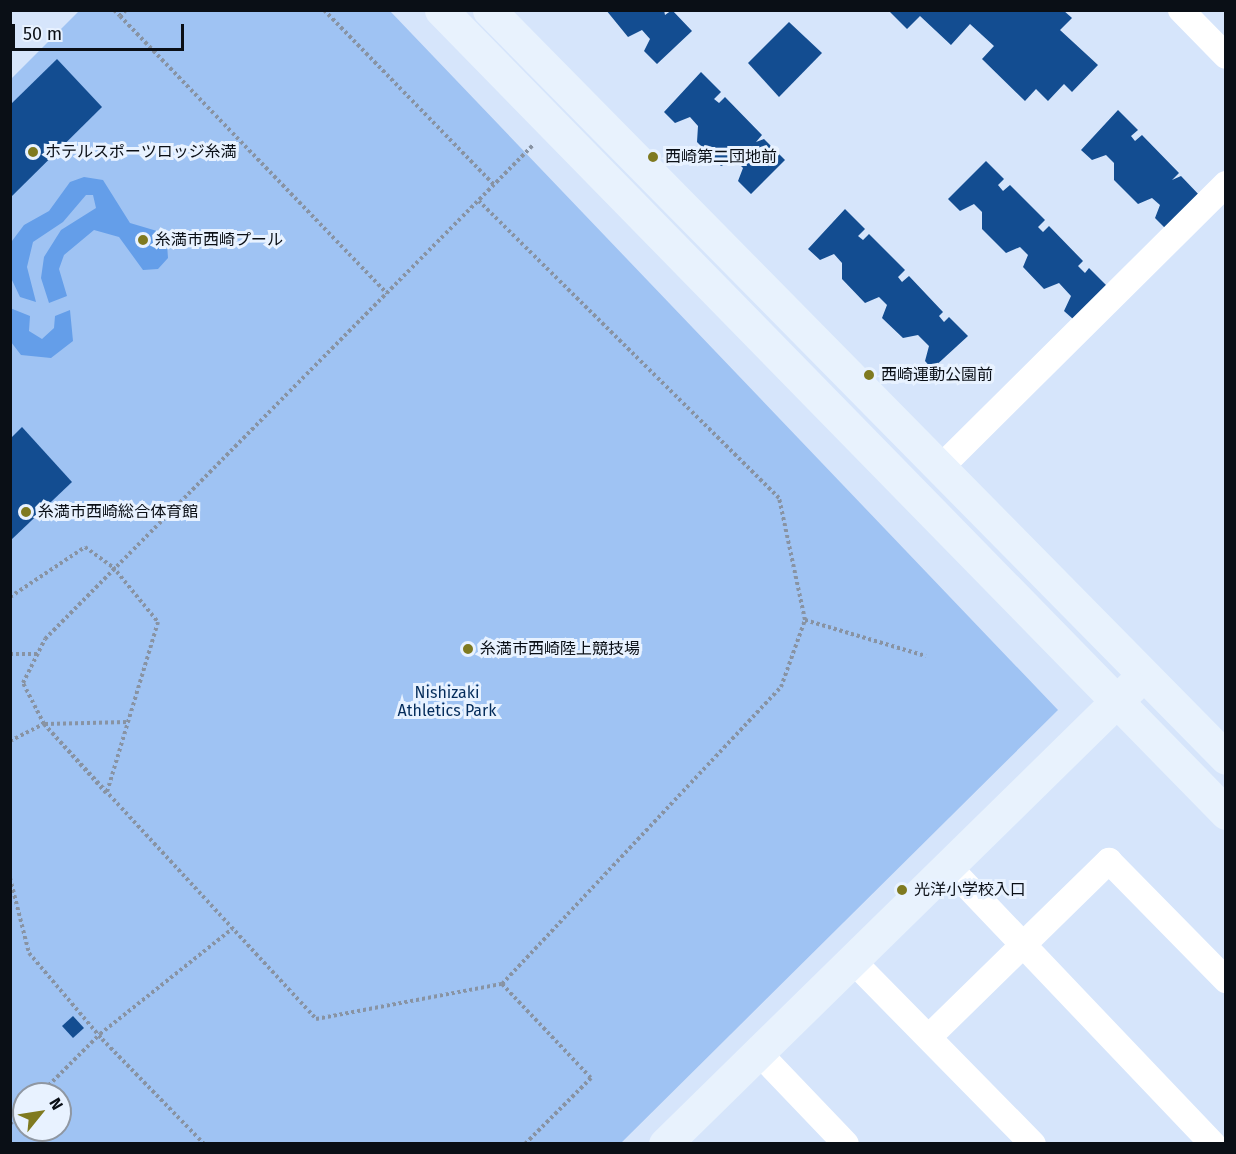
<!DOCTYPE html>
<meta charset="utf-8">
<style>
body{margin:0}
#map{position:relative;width:1236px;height:1154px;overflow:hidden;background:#d6e5fb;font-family:"Fira Sans","Noto Sans JP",sans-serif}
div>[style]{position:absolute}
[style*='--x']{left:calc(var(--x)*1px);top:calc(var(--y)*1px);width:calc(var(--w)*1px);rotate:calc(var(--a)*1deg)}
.green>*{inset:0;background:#9fc3f3}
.water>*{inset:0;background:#649ee9}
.building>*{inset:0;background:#134d91}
.path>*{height:4px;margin-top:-2px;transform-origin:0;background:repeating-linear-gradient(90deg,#8893a3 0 3px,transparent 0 6px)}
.street>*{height:26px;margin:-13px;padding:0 13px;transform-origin:13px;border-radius:13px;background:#fff}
.secondary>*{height:33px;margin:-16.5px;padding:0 16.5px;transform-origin:16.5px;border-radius:16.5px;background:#e8f2fd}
.dots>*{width:16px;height:16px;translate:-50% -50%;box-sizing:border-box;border:3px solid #e8f2ff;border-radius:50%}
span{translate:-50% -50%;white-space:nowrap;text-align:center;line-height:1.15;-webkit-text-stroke:6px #e8f2ff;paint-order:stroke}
.poi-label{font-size:16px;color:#0a0f16}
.left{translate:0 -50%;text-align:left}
.park-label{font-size:16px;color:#032b5a}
.frame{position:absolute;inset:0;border:12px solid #0a0f16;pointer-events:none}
.north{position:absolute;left:12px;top:1082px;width:60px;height:60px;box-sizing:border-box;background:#e8f2ff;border:2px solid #8f97a2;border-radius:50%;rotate:60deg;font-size:16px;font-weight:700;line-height:24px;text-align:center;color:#0a0f16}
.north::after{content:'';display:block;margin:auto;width:21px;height:27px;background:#7f7a20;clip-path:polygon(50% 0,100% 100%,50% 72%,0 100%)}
.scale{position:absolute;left:12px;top:24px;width:172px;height:27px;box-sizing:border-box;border:3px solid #0a0f16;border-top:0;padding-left:8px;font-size:18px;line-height:21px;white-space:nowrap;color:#0a0f16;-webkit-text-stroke:4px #e8f2ff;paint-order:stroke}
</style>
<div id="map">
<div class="green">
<div style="clip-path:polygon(evenodd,79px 11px,390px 11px,1058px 710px,621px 1143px,11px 1144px,11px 79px,79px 11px,24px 1094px,60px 1094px,60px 1130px,24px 1130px,24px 1094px)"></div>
</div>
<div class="water">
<div style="clip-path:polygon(84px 177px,103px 180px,130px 223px,157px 231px,167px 244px,168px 258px,158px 269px,143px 270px,119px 237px,94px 230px,64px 255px,59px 269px,67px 296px,49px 303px,41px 278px,44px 257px,61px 230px,96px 208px,93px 195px,86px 195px,63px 222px,33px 242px,27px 267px,36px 302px,20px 297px,11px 278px,12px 241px,24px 225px,49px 211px,70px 182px)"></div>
<div style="clip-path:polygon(10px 308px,30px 316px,29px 331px,42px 339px,54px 328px,55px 316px,70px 310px,73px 341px,51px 358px,21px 355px,11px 342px)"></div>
</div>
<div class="building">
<div style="clip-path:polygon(606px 10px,664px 10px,665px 15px,672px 10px,692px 31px,657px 64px,644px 51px,650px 39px,642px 30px,628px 37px)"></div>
<div style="clip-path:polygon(888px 10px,1063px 10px,1072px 18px,1060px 30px,1098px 65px,1072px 92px,1064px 84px,1048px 101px,1036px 89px,1025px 101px,982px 59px,994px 46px,970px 24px,951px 45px,920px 16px,907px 29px)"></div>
<div style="clip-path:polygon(789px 22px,822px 53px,779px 97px,748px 63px)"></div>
<div style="clip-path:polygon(57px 59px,102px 107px,10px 198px,10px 105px)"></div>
<div style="clip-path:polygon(701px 72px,721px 92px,714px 99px,719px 103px,725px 97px,762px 135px,756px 142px,764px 139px,785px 160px,751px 194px,738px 181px,743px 168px,735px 160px,721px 166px,697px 142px,698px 126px,690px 117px,675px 123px,664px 112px)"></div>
<div style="clip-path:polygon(1118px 110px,1138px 130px,1131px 136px,1135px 141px,1142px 135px,1179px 173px,1172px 180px,1181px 176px,1202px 198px,1168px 231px,1155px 218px,1160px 205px,1152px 198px,1138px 204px,1114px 180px,1114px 163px,1106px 155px,1092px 160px,1081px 150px)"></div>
<div style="clip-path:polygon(986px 161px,1004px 179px,998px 185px,1003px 191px,1010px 185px,1045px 220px,1038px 227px,1043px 232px,1049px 226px,1083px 261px,1078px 266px,1085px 273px,1089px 268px,1107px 286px,1073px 319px,1064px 311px,1071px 296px,1059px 283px,1044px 289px,1023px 267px,1028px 255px,1020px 247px,1006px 253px,982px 229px,982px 212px,974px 204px,960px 211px,948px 199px)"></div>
<div style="clip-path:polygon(845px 209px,865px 229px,858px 236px,863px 240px,869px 234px,905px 270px,898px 277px,902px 282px,909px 276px,943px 312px,939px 316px,944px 322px,949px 317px,968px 336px,932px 369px,925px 361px,929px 346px,918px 335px,903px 338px,882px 318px,887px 305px,879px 297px,865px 303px,842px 279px,842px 263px,834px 254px,820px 260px,808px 249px)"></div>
<div style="clip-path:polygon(22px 427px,72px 482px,10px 541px,10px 439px)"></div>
<div style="clip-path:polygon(73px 1016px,84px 1028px,73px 1038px,62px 1026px)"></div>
</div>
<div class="path">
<div style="--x:114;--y:10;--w:8;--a:45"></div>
<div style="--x:126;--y:10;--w:8;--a:135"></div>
<div style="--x:120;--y:16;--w:385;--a:46.1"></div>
<div style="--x:324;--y:10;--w:244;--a:45.8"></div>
<div style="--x:10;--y:597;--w:90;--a:-33.7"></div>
<div style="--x:85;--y:547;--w:34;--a:36"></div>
<div style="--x:113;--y:567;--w:71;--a:50.7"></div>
<div style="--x:158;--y:622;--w:177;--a:106.7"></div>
<div style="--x:805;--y:620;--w:126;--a:16.6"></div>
<div style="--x:10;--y:654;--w:27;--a:0"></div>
<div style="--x:45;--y:724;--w:83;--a:-1.4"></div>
<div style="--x:10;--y:741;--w:38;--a:-27"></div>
<div style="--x:44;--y:724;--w:46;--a:-117.1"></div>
<div style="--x:23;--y:683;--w:49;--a:-63.4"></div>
<div style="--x:45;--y:639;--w:696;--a:-45.35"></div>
<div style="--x:106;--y:793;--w:93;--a:-131.9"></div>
<div style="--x:44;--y:724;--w:401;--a:47.3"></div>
<div style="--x:316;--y:1019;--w:189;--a:-10.7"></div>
<div style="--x:502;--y:984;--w:407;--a:-46.8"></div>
<div style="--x:781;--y:687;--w:71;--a:-70.3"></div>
<div style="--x:805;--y:620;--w:125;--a:-102"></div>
<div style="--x:779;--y:498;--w:422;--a:-135.3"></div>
<div style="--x:10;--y:878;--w:77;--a:75.8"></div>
<div style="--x:29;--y:953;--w:113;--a:49.7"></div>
<div style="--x:102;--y:1039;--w:146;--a:45.8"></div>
<div style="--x:502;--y:984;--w:129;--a:46.6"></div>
<div style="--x:591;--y:1078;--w:93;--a:135"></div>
<div style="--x:40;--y:1094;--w:85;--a:-45"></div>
<div style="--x:100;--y:1034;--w:169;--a:-38.5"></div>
<div style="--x:10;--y:1124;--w:20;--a:-45"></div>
</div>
<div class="street">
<div style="--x:1181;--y:10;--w:64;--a:45.6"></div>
<div style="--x:940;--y:468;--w:403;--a:-44.8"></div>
<div style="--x:948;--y:866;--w:384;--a:46.4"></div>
<div style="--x:852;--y:960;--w:258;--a:45.5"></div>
<div style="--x:929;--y:1037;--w:252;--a:-44.4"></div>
<div style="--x:1109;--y:861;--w:167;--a:45.5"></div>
<div style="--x:758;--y:1052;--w:127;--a:46.3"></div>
</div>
<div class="secondary">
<div style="--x:441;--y:10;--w:1123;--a:45.65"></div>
<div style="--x:489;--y:10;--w:1050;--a:45.42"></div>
<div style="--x:665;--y:1144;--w:653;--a:-44.44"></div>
</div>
<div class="dots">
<div style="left:33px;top:152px;background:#7f7a20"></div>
<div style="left:653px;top:157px;background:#7f7a20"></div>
<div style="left:143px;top:240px;background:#7f7a20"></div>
<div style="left:869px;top:375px;background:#7f7a20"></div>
<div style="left:26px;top:512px;background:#7f7a20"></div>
<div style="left:468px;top:649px;background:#7f7a20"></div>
<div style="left:902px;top:890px;background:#7f7a20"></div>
</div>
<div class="poi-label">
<span class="left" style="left:45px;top:152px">ホテルスポーツロッジ糸満</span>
<span class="left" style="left:665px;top:157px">西崎第二団地前</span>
<span class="left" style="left:155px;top:240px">糸満市西崎プール</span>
<span class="left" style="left:881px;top:375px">西崎運動公園前</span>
<span class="left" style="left:38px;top:512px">糸満市西崎総合体育館</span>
<span class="left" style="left:480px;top:649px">糸満市西崎陸上競技場</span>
<span class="left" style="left:914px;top:890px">光洋小学校入口</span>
</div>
<div class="park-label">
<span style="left:447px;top:702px">Nishizaki<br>Athletics Park</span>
</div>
<div class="frame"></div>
<div class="north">N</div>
<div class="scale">50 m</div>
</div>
